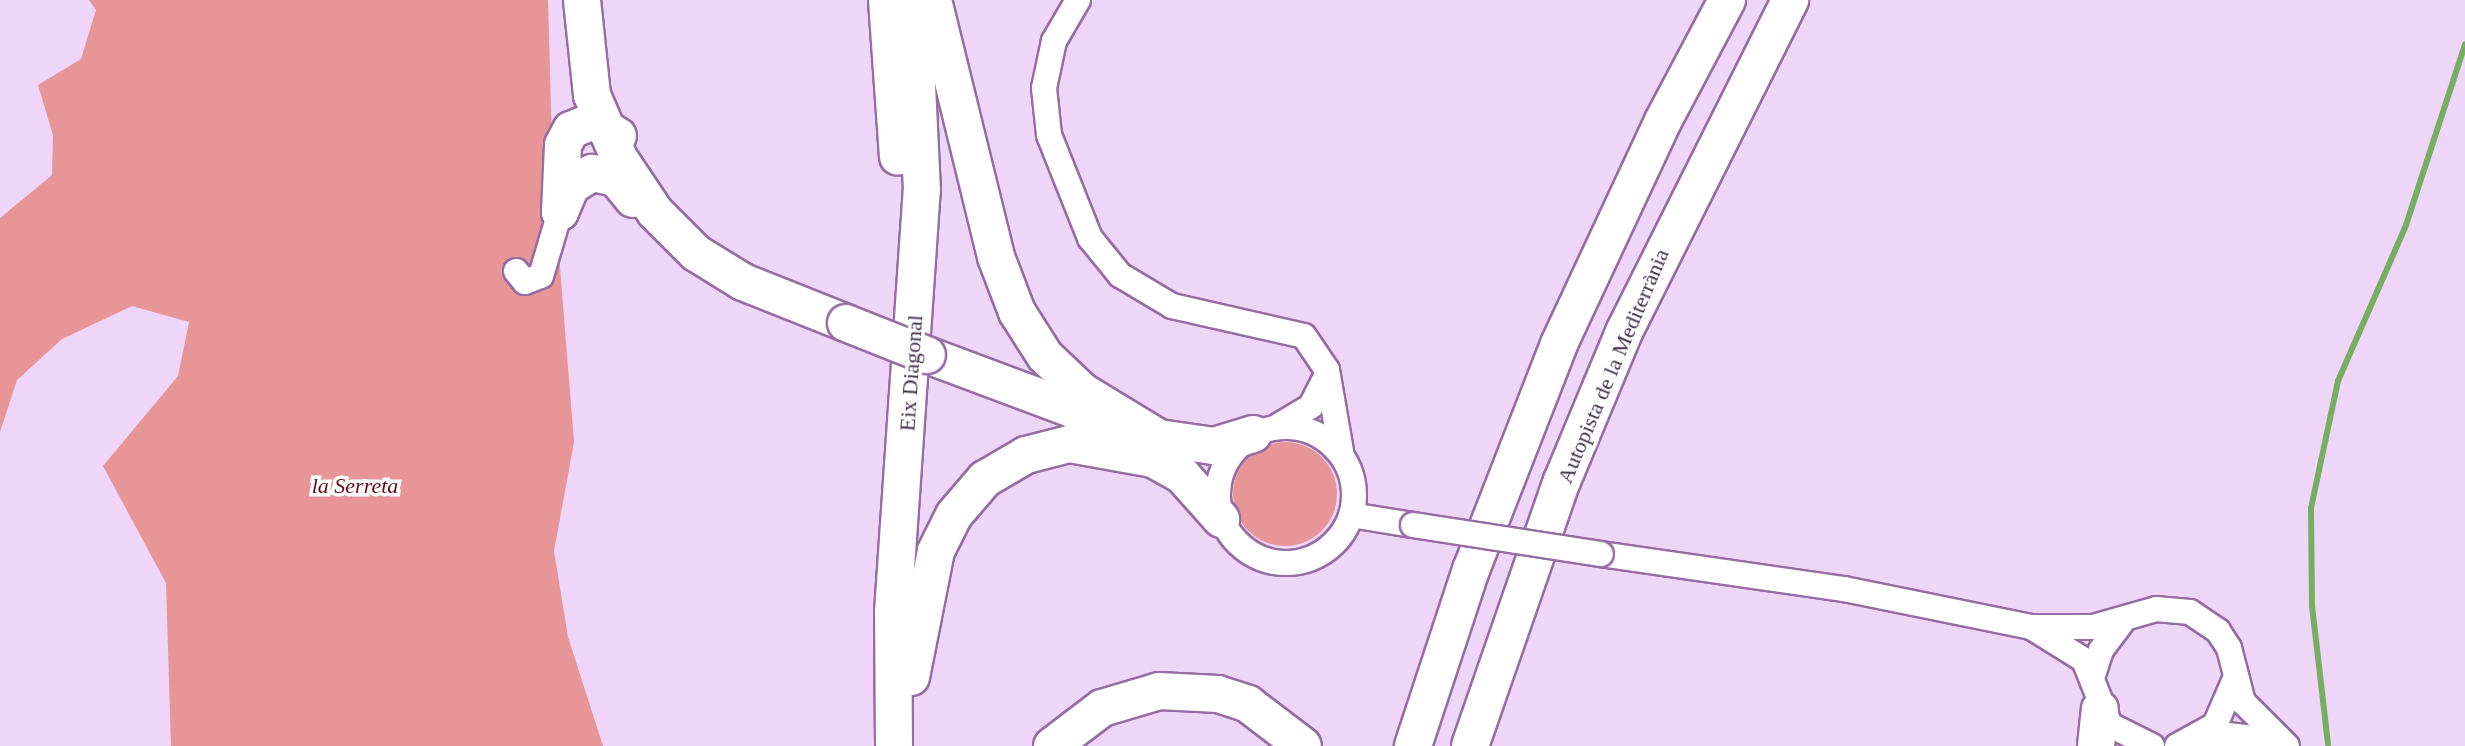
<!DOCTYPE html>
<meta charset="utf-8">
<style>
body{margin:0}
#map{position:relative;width:2465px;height:746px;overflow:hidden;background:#efd5f8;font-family:Georgia,serif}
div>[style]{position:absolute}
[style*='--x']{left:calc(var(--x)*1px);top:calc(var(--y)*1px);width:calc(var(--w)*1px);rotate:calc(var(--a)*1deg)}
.green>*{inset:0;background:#e79597}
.round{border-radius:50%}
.stream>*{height:6px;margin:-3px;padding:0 3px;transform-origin:3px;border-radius:3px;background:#76af62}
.roads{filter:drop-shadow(2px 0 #956da2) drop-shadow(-2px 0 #956da2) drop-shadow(0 2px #956da2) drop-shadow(0 -2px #956da2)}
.minor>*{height:24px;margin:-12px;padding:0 12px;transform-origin:12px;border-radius:12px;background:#fff}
.minor>.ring{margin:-12px;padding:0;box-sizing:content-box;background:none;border:24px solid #fff;border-radius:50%}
.highway>*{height:36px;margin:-18px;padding:0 18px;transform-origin:18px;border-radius:18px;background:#fff}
.bridges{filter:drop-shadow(2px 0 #956da2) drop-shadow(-2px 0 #956da2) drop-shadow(0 2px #956da2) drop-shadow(0 -2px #956da2)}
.minor-bridge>*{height:24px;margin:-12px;padding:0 12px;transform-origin:12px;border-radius:12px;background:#fff}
.highway-bridge>*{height:36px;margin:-18px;padding:0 18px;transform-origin:18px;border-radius:18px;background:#fff}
span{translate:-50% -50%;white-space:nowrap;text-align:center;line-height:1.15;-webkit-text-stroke:7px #fff;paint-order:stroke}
.street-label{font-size:22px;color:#423048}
.park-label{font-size:22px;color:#64091b;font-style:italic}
</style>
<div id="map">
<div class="green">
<div style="clip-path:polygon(89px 0,548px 0,553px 180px,574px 442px,554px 551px,568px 637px,603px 746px,171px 746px,166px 583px,103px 466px,178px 376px,189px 322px,132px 306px,62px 339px,17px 380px,0 432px,0 218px,52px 175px,53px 135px,38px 85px,81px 59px,96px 10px)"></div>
<div class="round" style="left:1233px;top:442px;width:104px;height:104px"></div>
</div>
<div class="stream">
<div style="--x:2328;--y:744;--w:139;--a:-96.6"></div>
<div style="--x:2312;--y:606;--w:98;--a:-90.6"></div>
<div style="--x:2311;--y:508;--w:130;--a:-78"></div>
<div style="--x:2338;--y:381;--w:170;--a:-66.4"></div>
<div style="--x:2406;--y:225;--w:190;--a:-71.9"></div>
</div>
<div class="roads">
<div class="minor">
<div style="--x:1078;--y:0;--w:48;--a:120.3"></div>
<div style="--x:1054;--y:41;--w:48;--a:102"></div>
<div style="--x:1044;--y:88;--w:47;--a:83.9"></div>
<div style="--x:1049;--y:135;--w:111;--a:68.3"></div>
<div style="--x:1090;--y:238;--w:48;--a:51"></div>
<div style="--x:1120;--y:275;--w:61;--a:30.8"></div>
<div style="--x:1172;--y:306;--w:135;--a:12.8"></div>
<div style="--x:1304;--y:336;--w:41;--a:55.9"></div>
<div style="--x:1327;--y:370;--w:82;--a:80.2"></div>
<div style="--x:516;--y:271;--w:14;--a:51"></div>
<div style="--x:525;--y:282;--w:17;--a:-21"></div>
<div style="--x:541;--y:276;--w:67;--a:-73.5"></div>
<div style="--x:1278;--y:426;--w:39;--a:-31"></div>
<div style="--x:1311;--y:406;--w:34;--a:-63"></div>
<div class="ring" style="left:1218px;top:427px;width:112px;height:112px"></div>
<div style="--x:1351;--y:515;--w:63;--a:9.2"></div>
<div style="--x:1601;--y:554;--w:246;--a:8.2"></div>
<div style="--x:1844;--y:589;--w:191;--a:11.5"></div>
<div style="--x:2031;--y:627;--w:62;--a:0"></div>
<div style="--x:2093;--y:627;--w:66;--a:-15.9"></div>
<div style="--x:2156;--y:609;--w:34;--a:5"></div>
<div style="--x:2190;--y:612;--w:34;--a:34"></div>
<div style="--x:2218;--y:631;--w:20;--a:57"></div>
<div style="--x:2229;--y:648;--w:56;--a:75.5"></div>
<div style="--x:2243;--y:702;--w:62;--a:45"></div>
<div style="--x:2033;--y:628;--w:60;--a:32.1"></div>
<div style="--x:2084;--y:660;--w:70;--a:68.2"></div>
<div style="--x:2110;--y:725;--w:47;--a:26.6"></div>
<div style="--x:2092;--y:678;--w:29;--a:-72"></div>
<div style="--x:2101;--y:650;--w:38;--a:-53"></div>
<div style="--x:2197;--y:740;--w:31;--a:-9"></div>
<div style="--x:2228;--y:735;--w:50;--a:6.8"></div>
<div style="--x:2177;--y:746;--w:43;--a:-28.9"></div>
<div style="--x:2215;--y:725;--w:50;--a:-66.5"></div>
</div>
<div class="highway">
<div style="--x:582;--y:0;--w:96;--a:84"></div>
<div style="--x:592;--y:95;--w:69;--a:66.8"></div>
<div style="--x:619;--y:158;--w:65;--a:56.3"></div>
<div style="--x:655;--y:212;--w:58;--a:45"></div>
<div style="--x:696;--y:253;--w:55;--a:31.7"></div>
<div style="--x:743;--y:282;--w:111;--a:21.7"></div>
<div style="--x:887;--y:0;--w:157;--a:86"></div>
<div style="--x:933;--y:0;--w:265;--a:76.2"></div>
<div style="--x:996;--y:257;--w:59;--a:69.1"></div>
<div style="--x:1017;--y:312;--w:52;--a:57.5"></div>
<div style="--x:1045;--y:356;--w:52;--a:43.5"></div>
<div style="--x:1083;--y:392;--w:89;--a:31.2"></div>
<div style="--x:1159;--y:438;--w:56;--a:8.3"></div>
<div style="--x:1214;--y:446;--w:41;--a:-17.1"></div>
<div style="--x:560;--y:212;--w:67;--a:-87.4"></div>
<div style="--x:563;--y:145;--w:17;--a:-62"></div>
<div style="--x:571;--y:130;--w:24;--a:-22"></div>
<div style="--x:593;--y:121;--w:29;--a:31"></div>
<div style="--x:560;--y:212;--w:28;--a:-67"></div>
<div style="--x:571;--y:186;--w:25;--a:-32"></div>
<div style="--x:592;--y:173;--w:25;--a:12"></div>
<div style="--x:616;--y:178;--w:27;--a:51"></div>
<div style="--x:927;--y:355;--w:197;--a:20.5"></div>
<div style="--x:1135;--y:449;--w:54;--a:29"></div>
<div style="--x:1182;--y:475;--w:59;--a:48.4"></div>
<div style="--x:911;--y:677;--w:128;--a:-78.8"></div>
<div style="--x:936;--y:551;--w:40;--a:-63.4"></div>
<div style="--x:954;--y:515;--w:48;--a:-49.3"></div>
<div style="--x:985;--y:479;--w:48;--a:-30.3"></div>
<div style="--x:1026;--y:455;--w:44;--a:-14.3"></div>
<div style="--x:1069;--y:444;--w:90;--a:10.2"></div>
<div style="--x:894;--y:746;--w:134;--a:-90.4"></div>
<div style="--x:893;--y:612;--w:422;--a:-86.1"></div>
<div style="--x:922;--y:191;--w:191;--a:-92.7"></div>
<div style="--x:1052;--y:746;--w:63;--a:-37.2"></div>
<div style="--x:1102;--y:708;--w:59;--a:-16.6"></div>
<div style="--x:1159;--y:691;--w:59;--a:2.9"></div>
<div style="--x:1218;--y:694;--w:32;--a:18"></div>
<div style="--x:1248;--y:704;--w:69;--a:37.4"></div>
<div style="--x:1413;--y:746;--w:185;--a:-71.8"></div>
<div style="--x:1471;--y:570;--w:243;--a:-68.7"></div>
<div style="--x:1559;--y:344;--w:246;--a:-65"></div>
<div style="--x:1663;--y:121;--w:137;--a:-62.1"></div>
<div style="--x:1470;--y:746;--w:281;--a:-70.9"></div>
<div style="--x:1562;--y:481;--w:164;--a:-67.4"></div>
<div style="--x:1625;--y:330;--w:369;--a:-63.4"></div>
<div style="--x:2096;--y:746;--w:37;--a:-84"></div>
</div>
</div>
<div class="bridges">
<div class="minor-bridge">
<div style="--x:1413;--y:525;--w:190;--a:8.8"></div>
</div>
<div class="highway-bridge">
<div style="--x:846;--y:323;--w:87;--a:21.6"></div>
</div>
</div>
<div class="street-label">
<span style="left:1613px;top:366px;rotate:-67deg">Autopista de la Mediterrània</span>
<span style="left:911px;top:373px;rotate:-86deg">Eix Diagonal</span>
</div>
<div class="park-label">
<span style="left:355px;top:486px">la Serreta</span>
</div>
</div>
